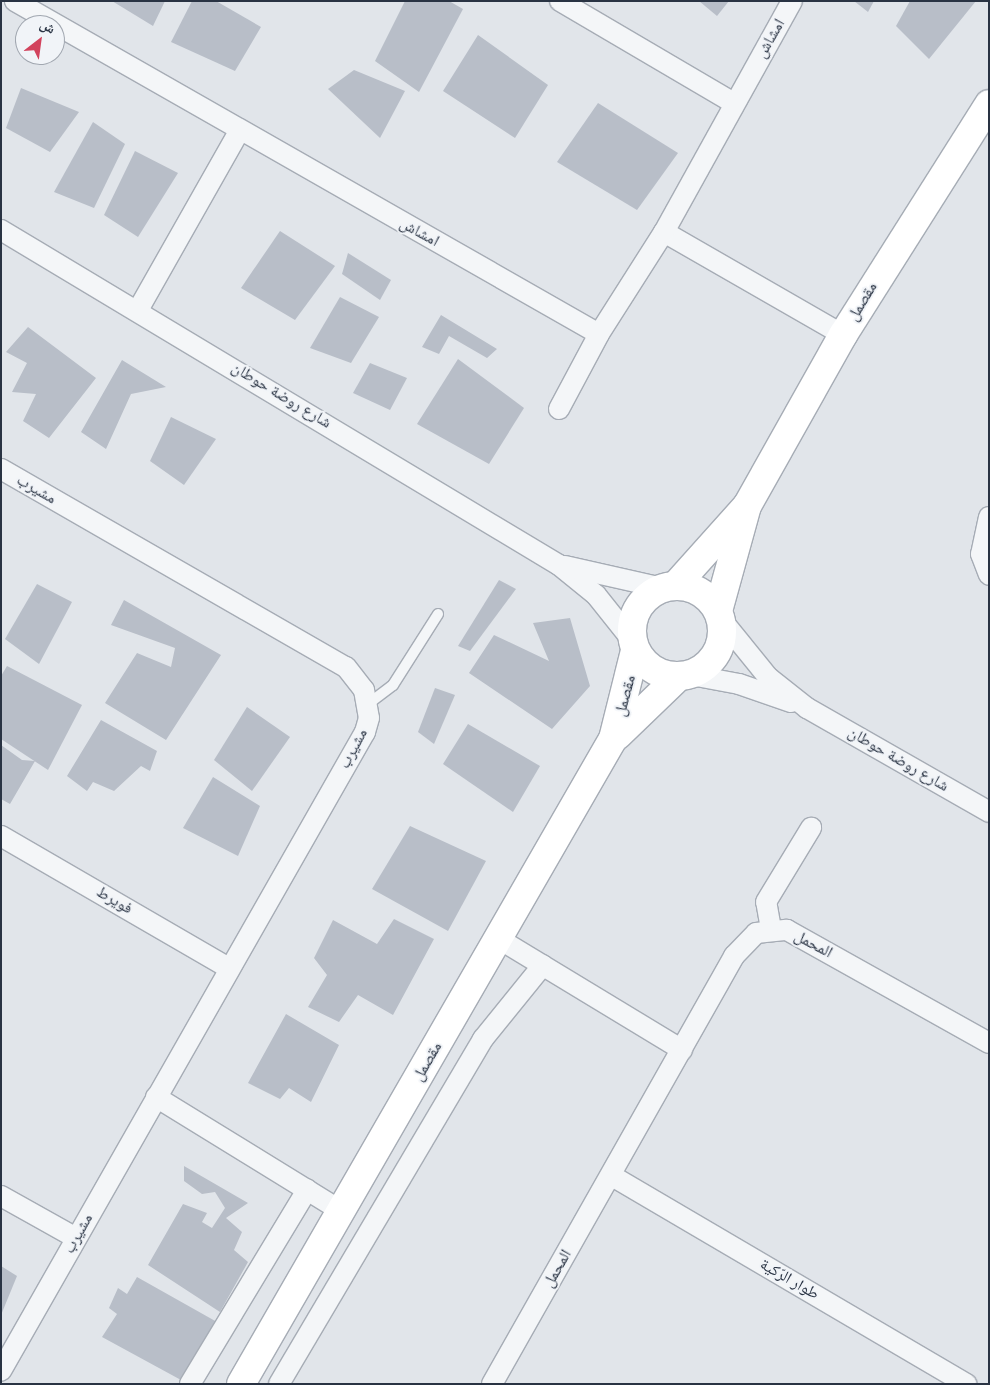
<!DOCTYPE html>
<meta charset="utf-8">
<style>
body{margin:0}
#map{position:relative;width:990px;height:1385px;overflow:hidden;background:#e1e5ea;font-family:Overpass,"Noto Naskh Arabic",sans-serif}
div>[style]{position:absolute}
[style*='--x']{left:calc(var(--x)*1px);top:calc(var(--y)*1px);width:calc(var(--w)*1px);rotate:calc(var(--a)*1deg)}
.building>*{inset:0;background:#b8bec8}
.roads{filter:drop-shadow(1px 0 #a6acb5) drop-shadow(-1px 0 #a6acb5) drop-shadow(0 1px #a6acb5) drop-shadow(0 -1px #a6acb5)}
.lane>*{height:10px;margin:-5px;padding:0 5px;transform-origin:5px;border-radius:5px;background:#f4f6f8}
.street>*{height:20px;margin:-10px;padding:0 10px;transform-origin:10px;border-radius:10px;background:#f4f6f8}
.secondary>*{height:28px;margin:-14px;padding:0 14px;transform-origin:14px;border-radius:14px;background:#fff}
.secondary>.ring{margin:-14px;padding:0;box-sizing:content-box;background:none;border:28px solid #fff;border-radius:50%}
span{translate:-50% -50%;white-space:nowrap;text-align:center;line-height:1.15;-webkit-text-stroke:4px #f1f4f8;paint-order:stroke}
.street-label{font-size:16px;color:#293343}
.frame{position:absolute;inset:0;border:2px solid #293343;pointer-events:none}
.north{position:absolute;left:15px;top:15px;width:50px;height:50px;box-sizing:border-box;background:#f1f4f8;border:1px solid #a1a7b0;border-radius:50%;rotate:30deg;font-size:14px;font-weight:700;line-height:20px;text-align:center;color:#293343}
.north::after{content:'';display:block;margin:auto;width:18px;height:22px;background:#d2435d;clip-path:polygon(50% 0,100% 100%,50% 72%,0 100%)}
</style>
<div id="map">
<div class="building">
<div style="clip-path:polygon(112px 1px,165px 1px,153px 26px)"></div>
<div style="clip-path:polygon(192px 1px,216px 1px,261px 27px,235px 71px,171px 42px)"></div>
<div style="clip-path:polygon(405px 1px,449px 1px,463px 9px,419px 92px,375px 61px)"></div>
<div style="clip-path:polygon(699px 1px,729px 1px,717px 16px)"></div>
<div style="clip-path:polygon(854px 1px,874px 1px,868px 12px)"></div>
<div style="clip-path:polygon(910px 1px,976px 1px,929px 59px,896px 26px)"></div>
<div style="clip-path:polygon(478px 35px,548px 85px,515px 138px,443px 91px)"></div>
<div style="clip-path:polygon(354px 70px,405px 91px,380px 138px,328px 89px)"></div>
<div style="clip-path:polygon(21px 88px,79px 112px,50px 152px,6px 128px)"></div>
<div style="clip-path:polygon(598px 103px,678px 153px,637px 210px,557px 162px)"></div>
<div style="clip-path:polygon(93px 122px,125px 144px,94px 208px,54px 192px)"></div>
<div style="clip-path:polygon(135px 151px,178px 173px,138px 237px,104px 215px)"></div>
<div style="clip-path:polygon(280px 231px,335px 266px,295px 320px,241px 288px)"></div>
<div style="clip-path:polygon(348px 253px,391px 280px,380px 300px,342px 274px)"></div>
<div style="clip-path:polygon(340px 297px,379px 317px,351px 363px,310px 348px)"></div>
<div style="clip-path:polygon(441px 315px,497px 349px,487px 358px,449px 336px,439px 354px,422px 347px)"></div>
<div style="clip-path:polygon(28px 327px,96px 378px,49px 438px,23px 421px,36px 394px,12px 392px,27px 363px,6px 352px)"></div>
<div style="clip-path:polygon(458px 359px,524px 408px,489px 464px,417px 424px)"></div>
<div style="clip-path:polygon(122px 360px,166px 387px,131px 394px,106px 449px,81px 432px)"></div>
<div style="clip-path:polygon(370px 363px,407px 378px,390px 410px,353px 393px)"></div>
<div style="clip-path:polygon(171px 417px,216px 439px,184px 485px,150px 461px)"></div>
<div style="clip-path:polygon(499px 580px,516px 589px,470px 651px,458px 646px)"></div>
<div style="clip-path:polygon(37px 584px,72px 602px,39px 664px,5px 639px)"></div>
<div style="clip-path:polygon(124px 600px,221px 655px,166px 740px,105px 703px,137px 653px,171px 667px,175px 648px,111px 625px)"></div>
<div style="clip-path:polygon(570px 618px,590px 686px,552px 729px,469px 673px,494px 635px,549px 661px,533px 623px)"></div>
<div style="clip-path:polygon(7px 666px,82px 705px,48px 770px,1px 739px,1px 676px)"></div>
<div style="clip-path:polygon(435px 688px,455px 695px,434px 744px,418px 732px)"></div>
<div style="clip-path:polygon(247px 707px,290px 737px,252px 791px,214px 760px)"></div>
<div style="clip-path:polygon(101px 720px,157px 751px,150px 771px,141px 766px,114px 791px,93px 782px,87px 791px,67px 776px)"></div>
<div style="clip-path:polygon(468px 724px,540px 766px,513px 812px,443px 764px)"></div>
<div style="clip-path:polygon(1px 745px,22px 760px,35px 761px,10px 804px,1px 799px)"></div>
<div style="clip-path:polygon(213px 777px,260px 806px,238px 856px,183px 828px)"></div>
<div style="clip-path:polygon(410px 826px,486px 861px,448px 931px,372px 889px)"></div>
<div style="clip-path:polygon(394px 919px,434px 939px,393px 1015px,358px 995px,339px 1022px,308px 1007px,327px 975px,314px 958px,333px 920px,377px 944px)"></div>
<div style="clip-path:polygon(286px 1014px,339px 1045px,311px 1102px,289px 1088px,280px 1099px,248px 1083px)"></div>
<div style="clip-path:polygon(184px 1166px,248px 1203px,226px 1218px,242px 1232px,234px 1250px,248px 1262px,220px 1312px,148px 1265px,183px 1204px,207px 1213px,202px 1222px,212px 1228px,225px 1208px,215px 1192px,202px 1194px,184px 1181px)"></div>
<div style="clip-path:polygon(1px 1266px,17px 1276px,1px 1315px)"></div>
<div style="clip-path:polygon(137px 1277px,217px 1322px,181px 1380px,102px 1337px,117px 1314px,109px 1308px,118px 1288px,127px 1294px)"></div>
</div>
<div class="roads">
<div class="lane">
<div style="--x:368;--y:704;--w:31;--a:-37"></div>
<div style="--x:393;--y:685;--w:84;--a:-57.6"></div>
</div>
<div class="street">
<div style="--x:15;--y:1;--w:672;--a:29.69"></div>
<div style="--x:560;--y:1;--w:202;--a:30.4"></div>
<div style="--x:1;--y:230;--w:651;--a:30.98"></div>
<div style="--x:559;--y:565;--w:48;--a:39"></div>
<div style="--x:596;--y:595;--w:56;--a:51.5"></div>
<div style="--x:664;--y:232;--w:207;--a:29.9"></div>
<div style="--x:138;--y:310;--w:203;--a:-60.5"></div>
<div style="--x:559;--y:409;--w:85;--a:-61.9"></div>
<div style="--x:599;--y:334;--w:121;--a:-57.5"></div>
<div style="--x:664;--y:232;--w:264;--a:-61"></div>
<div style="--x:1;--y:469;--w:398;--a:29.9"></div>
<div style="--x:346;--y:667;--w:29;--a:52"></div>
<div style="--x:364;--y:690;--w:28;--a:80"></div>
<div style="--x:369;--y:718;--w:15;--a:106"></div>
<div style="--x:365;--y:732;--w:735;--a:119.67"></div>
<div style="--x:989;--y:517;--w:38;--a:102"></div>
<div style="--x:981;--y:554;--w:22;--a:69"></div>
<div style="--x:565;--y:566;--w:100;--a:12.7"></div>
<div style="--x:721;--y:619;--w:75;--a:51"></div>
<div style="--x:768;--y:677;--w:50;--a:38.5"></div>
<div style="--x:807;--y:708;--w:210;--a:29.7"></div>
<div style="--x:691;--y:675;--w:49;--a:10.6"></div>
<div style="--x:739;--y:684;--w:55;--a:19.1"></div>
<div style="--x:1;--y:836;--w:261;--a:30.1"></div>
<div style="--x:771;--y:929;--w:27;--a:-100"></div>
<div style="--x:766;--y:902;--w:87;--a:-58.7"></div>
<div style="--x:499;--y:939;--w:214;--a:31.2"></div>
<div style="--x:156;--y:1097;--w:217;--a:31.6"></div>
<div style="--x:612;--y:1176;--w:411;--a:30.4"></div>
<div style="--x:1;--y:1196;--w:86;--a:29.2"></div>
<div style="--x:190;--y:1384;--w:227;--a:-58.9"></div>
<div style="--x:279;--y:1384;--w:401;--a:-59.4"></div>
<div style="--x:483;--y:1039;--w:95;--a:-51"></div>
<div style="--x:492;--y:1384;--w:492;--a:-60.5"></div>
<div style="--x:734;--y:956;--w:32;--a:-46"></div>
<div style="--x:756;--y:933;--w:31;--a:-6"></div>
<div style="--x:787;--y:930;--w:231;--a:29.2"></div>
</div>
<div class="secondary">
<div class="ring" style="left:632px;top:586px;width:62px;height:62px"></div>
<div style="--x:675;--y:586;--w:106;--a:-48.1"></div>
<div style="--x:718;--y:611;--w:109;--a:-74.6"></div>
<div style="--x:747;--y:506;--w:196;--a:-60.7"></div>
<div style="--x:843;--y:335;--w:273;--a:-57.7"></div>
<div style="--x:618;--y:735;--w:83;--a:-44"></div>
<div style="--x:241;--y:1384;--w:745;--a:-60.03"></div>
<div style="--x:613;--y:739;--w:91;--a:-76"></div>
</div>
</div>
<div class="street-label">
<span style="left:771px;top:39px;rotate:-60deg">امشاش</span>
<span style="left:419px;top:233px;rotate:29deg">امشاش</span>
<span style="left:863px;top:302px;rotate:-59deg">مقصمل</span>
<span style="left:281px;top:396px;rotate:31deg">شارع روضة حوطان</span>
<span style="left:36px;top:490px;rotate:30deg">مشيرب</span>
<span style="left:626px;top:696px;rotate:-75deg">مقصمل</span>
<span style="left:354px;top:749px;rotate:-62deg">مشيرب</span>
<span style="left:898px;top:760px;rotate:30deg">شارع روضة حوطان</span>
<span style="left:114px;top:901px;rotate:30deg">فويرط</span>
<span style="left:813px;top:945px;rotate:28deg">المحمل</span>
<span style="left:428px;top:1062px;rotate:-60deg">مقصمل</span>
<span style="left:79px;top:1234px;rotate:-61deg">مشيرب</span>
<span style="left:558px;top:1269px;rotate:-60deg">المحمل</span>
<span style="left:789px;top:1280px;rotate:30deg">طوار الرّكية</span>
</div>
<div class="frame"></div>
<div class="north">ش</div>
</div>
